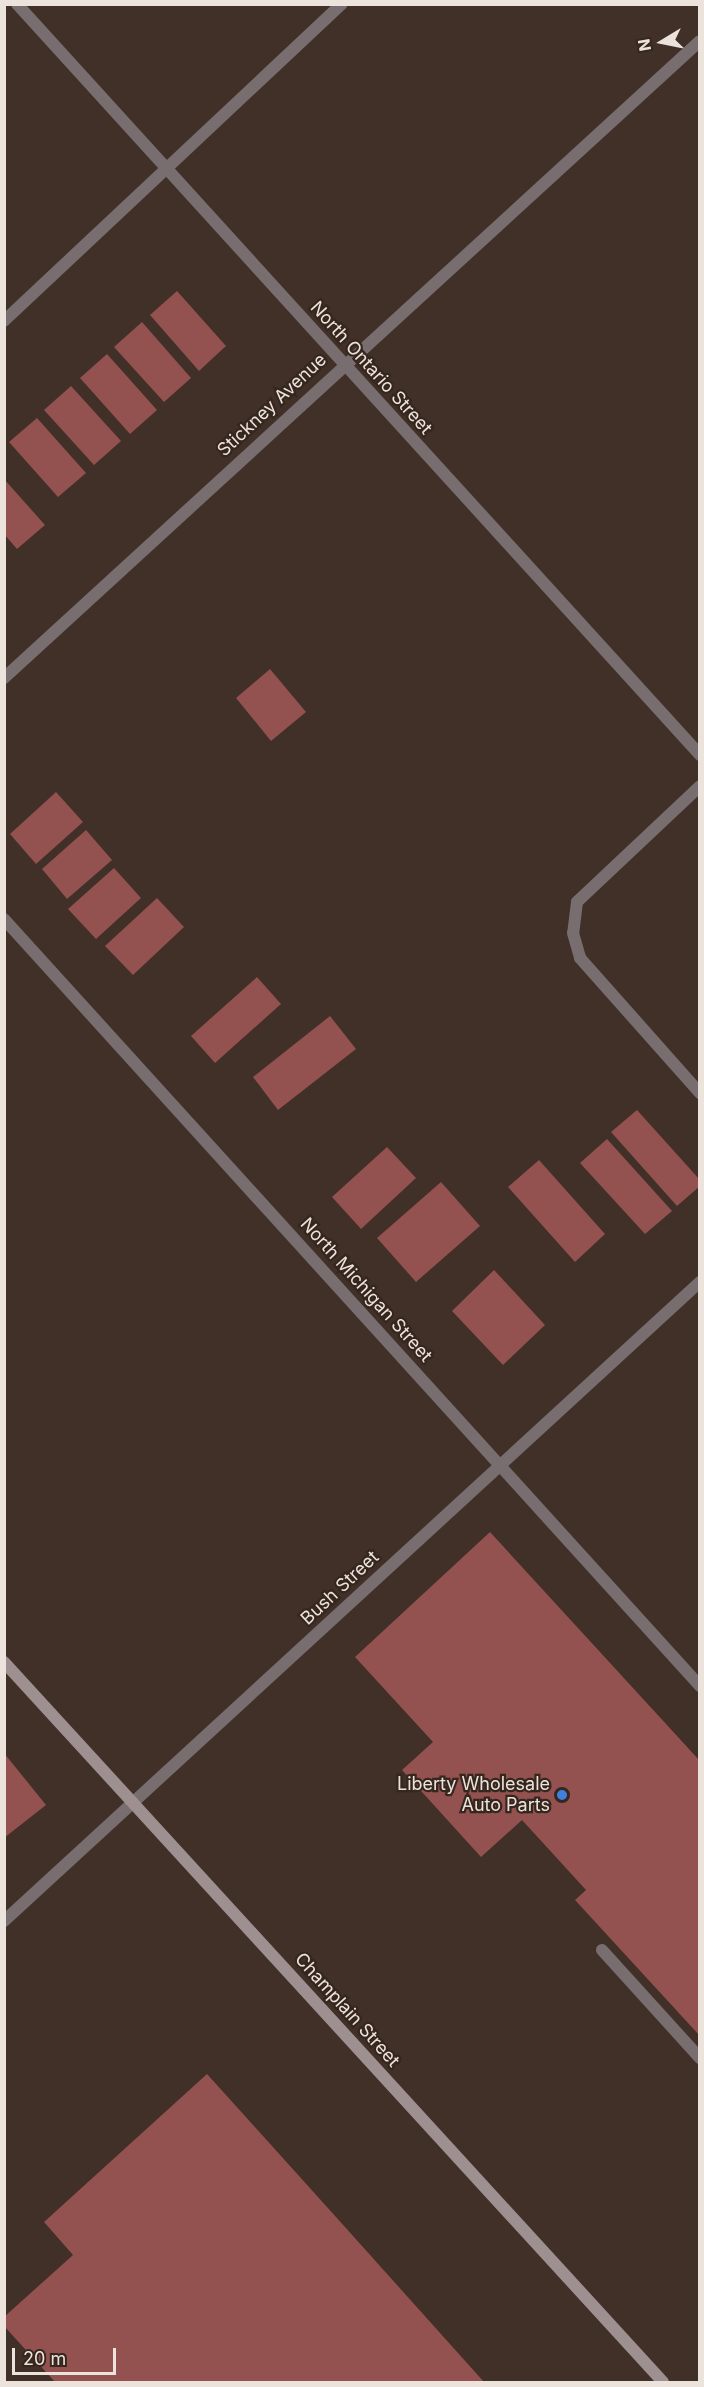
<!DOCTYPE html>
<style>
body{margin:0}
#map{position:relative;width:704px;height:2387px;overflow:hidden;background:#403028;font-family:Inter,sans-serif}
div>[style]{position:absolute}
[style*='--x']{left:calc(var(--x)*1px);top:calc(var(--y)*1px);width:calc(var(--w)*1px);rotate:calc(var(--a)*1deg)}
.building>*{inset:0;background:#93514f}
.lane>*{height:12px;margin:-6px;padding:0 6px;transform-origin:6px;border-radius:6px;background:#786e70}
.street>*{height:12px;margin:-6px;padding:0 6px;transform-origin:6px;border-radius:6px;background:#786e70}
.secondary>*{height:12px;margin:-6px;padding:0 6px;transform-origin:6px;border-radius:6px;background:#9e8f91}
.dots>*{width:16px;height:16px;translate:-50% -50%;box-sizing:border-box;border:3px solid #35261e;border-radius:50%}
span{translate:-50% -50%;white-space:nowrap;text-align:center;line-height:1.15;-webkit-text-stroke:4.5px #35261e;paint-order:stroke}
.street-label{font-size:18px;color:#ede3dd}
.poi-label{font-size:18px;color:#ede3dd}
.right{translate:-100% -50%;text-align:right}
.frame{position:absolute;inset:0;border:6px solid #ede3dd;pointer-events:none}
.north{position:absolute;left:632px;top:12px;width:60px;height:60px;-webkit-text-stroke:4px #35261e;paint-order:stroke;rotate:260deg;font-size:16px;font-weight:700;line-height:24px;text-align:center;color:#ede3dd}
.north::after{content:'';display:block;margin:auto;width:21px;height:27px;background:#ede3dd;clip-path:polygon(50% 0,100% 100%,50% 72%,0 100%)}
.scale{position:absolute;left:12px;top:2348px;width:104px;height:27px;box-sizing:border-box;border:3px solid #ede3dd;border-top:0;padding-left:8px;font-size:18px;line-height:21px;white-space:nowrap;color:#ede3dd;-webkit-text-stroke:4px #35261e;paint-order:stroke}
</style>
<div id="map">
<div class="building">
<div style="clip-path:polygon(177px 291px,226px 346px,199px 371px,150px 315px)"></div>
<div style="clip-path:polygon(142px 322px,191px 378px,164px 402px,114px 347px)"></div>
<div style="clip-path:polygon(107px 354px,157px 410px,130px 434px,80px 378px)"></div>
<div style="clip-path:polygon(71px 386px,121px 441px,94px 465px,44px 410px)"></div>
<div style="clip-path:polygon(37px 418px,86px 473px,58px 497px,9px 442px)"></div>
<div style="clip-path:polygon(4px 479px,45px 525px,17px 549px,4px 534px)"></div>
<div style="clip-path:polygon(270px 669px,306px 712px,271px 741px,236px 698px)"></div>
<div style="clip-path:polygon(56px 792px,83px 822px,36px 864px,10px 834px)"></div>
<div style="clip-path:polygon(86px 830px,112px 860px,67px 899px,42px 869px)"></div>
<div style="clip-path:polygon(114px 868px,141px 898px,96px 939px,68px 909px)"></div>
<div style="clip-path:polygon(157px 898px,184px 927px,133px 975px,105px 946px)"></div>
<div style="clip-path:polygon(257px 977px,281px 1004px,215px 1063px,191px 1036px)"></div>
<div style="clip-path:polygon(330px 1016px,356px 1049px,278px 1110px,253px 1077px)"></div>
<div style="clip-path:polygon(637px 1110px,700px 1180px,700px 1186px,677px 1206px,611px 1132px)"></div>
<div style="clip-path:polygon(607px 1139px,672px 1211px,645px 1234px,580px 1163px)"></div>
<div style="clip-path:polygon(387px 1147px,416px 1178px,361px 1229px,332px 1197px)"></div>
<div style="clip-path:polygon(539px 1160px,605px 1234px,575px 1262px,508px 1187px)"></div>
<div style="clip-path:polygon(441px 1182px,480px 1226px,416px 1282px,377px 1238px)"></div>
<div style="clip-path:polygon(494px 1270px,545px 1325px,503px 1365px,452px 1311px)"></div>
<div style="clip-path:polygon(490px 1532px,700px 1761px,700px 2036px,575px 1900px,586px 1890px,522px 1820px,481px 1857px,402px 1770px,433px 1742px,355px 1657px)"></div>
<div style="clip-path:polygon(4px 1753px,46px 1805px,4px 1838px)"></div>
<div style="clip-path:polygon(207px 2074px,345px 2227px,484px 2382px,55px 2382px,4px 2326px,4px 2317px,73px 2255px,44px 2222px)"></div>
</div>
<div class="lane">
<div style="--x:4;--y:321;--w:463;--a:-43.2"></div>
<div style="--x:700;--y:786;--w:169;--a:136.7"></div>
<div style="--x:577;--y:902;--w:31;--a:97"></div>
<div style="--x:573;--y:933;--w:26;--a:74"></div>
<div style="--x:580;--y:958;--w:181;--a:48.4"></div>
<div style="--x:602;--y:1950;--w:146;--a:47.8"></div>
</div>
<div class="street">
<div style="--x:17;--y:4;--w:1015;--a:47.71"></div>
<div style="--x:4;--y:678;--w:943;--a:-42.47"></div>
<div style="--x:4;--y:919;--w:1036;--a:47.78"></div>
<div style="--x:4;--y:1921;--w:945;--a:-42.56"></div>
</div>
<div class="secondary">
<div style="--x:4;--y:1662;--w:976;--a:47.53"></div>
</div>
<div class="dots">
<div style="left:562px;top:1795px;background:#3f7fe0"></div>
</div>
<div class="street-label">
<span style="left:371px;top:368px;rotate:48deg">North Ontario Street</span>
<span style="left:272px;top:405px;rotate:-43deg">Stickney Avenue</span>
<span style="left:366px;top:1290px;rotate:48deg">North Michigan Street</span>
<span style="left:340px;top:1588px;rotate:-43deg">Bush Street</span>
<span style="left:347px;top:2010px;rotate:48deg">Champlain Street</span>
</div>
<div class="poi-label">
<span class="right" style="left:550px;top:1795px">Liberty Wholesale<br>Auto Parts</span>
</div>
<div class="frame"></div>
<div class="north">N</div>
<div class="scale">20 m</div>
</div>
